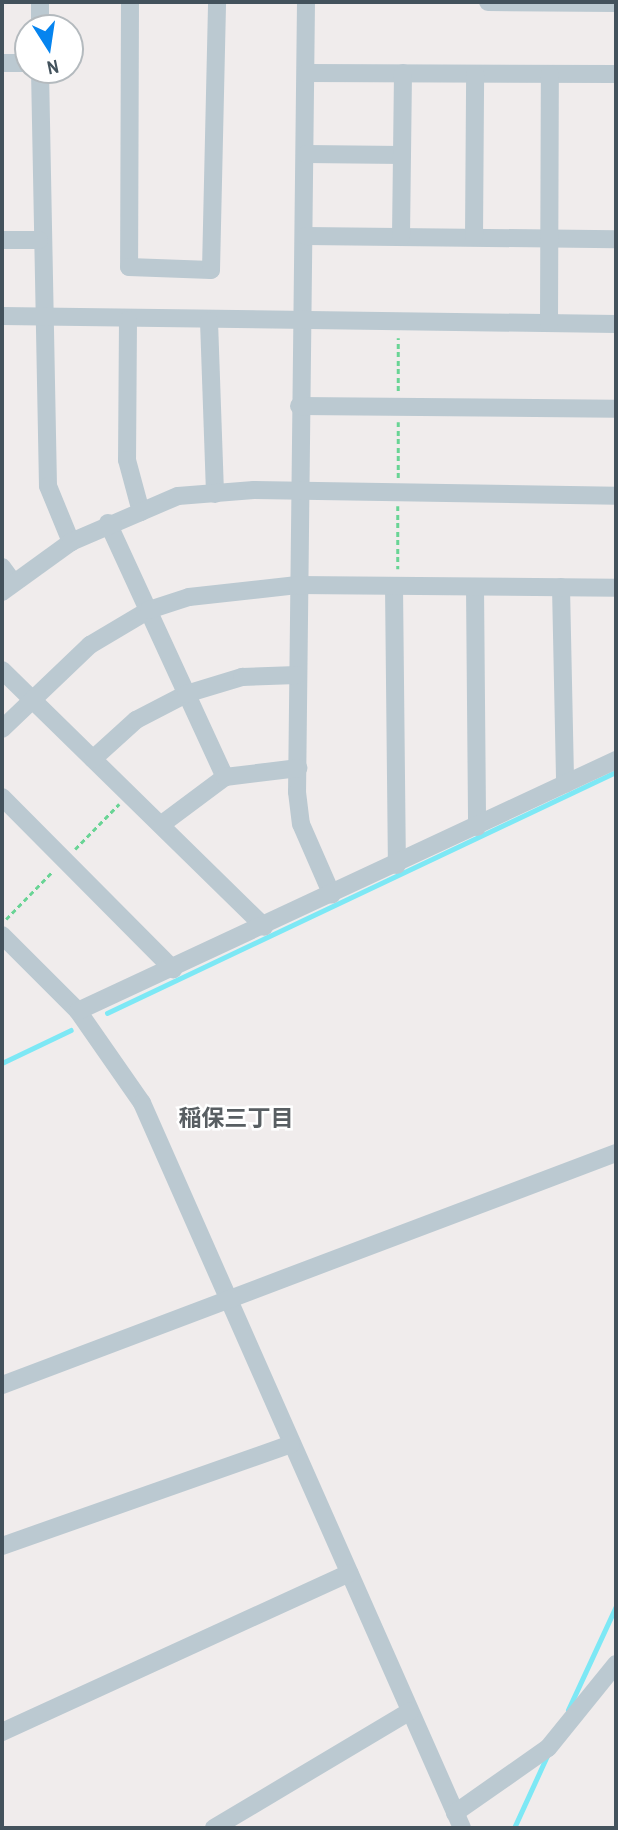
<!DOCTYPE html>
<meta charset="utf-8">
<style>
body{margin:0}
#map{position:relative;width:618px;height:1830px;overflow:hidden;background:#f0ecec;font-family:"Archivo Narrow","Noto Sans JP",sans-serif}
div>[style]{position:absolute}
[style*='--x']{left:calc(var(--x)*1px);top:calc(var(--y)*1px);width:calc(var(--w)*1px);rotate:calc(var(--a)*1deg)}
.stream>*{height:4.5px;margin:-2.25px;padding:0 2.25px;transform-origin:2.25px;border-radius:2.25px;background:#7de8f5}
.path>*{height:2.5px;margin-top:-1.25px;transform-origin:0;background:repeating-linear-gradient(90deg,#69d495 0 5px,transparent 0 8.5px)}
.minor>*{height:18px;margin:-9px;padding:0 9px;transform-origin:9px;border-radius:9px;background:#bbc9d1}
span{translate:-50% -50%;white-space:nowrap;text-align:center;line-height:1.15;-webkit-text-stroke:5px #fff;paint-order:stroke}
.neighbourhood-label{font-size:23px;color:#585e62;font-weight:700}
.frame{position:absolute;inset:0;border:4px solid #43525c;pointer-events:none}
.north{position:absolute;left:14px;top:14px;width:70px;height:70px;box-sizing:border-box;background:#fff;border:2px solid #b4babe;border-radius:50%;rotate:168deg;font-size:19px;font-weight:700;line-height:28px;text-align:center;color:#43525c}
.north::after{content:'';display:block;margin:auto;width:24px;height:32px;background:#0684ef;clip-path:polygon(50% 0,100% 100%,50% 72%,0 100%)}
</style>
<div id="map">
<div class="stream">
<div style="--x:107;--y:1013;--w:563;--a:-25.34"></div>
<div style="--x:2;--y:1063;--w:76;--a:-25.6"></div>
<div style="--x:568;--y:1710;--w:115;--a:-65.2"></div>
<div style="--x:514;--y:1828;--w:79;--a:-65.4"></div>
</div>
<div class="path">
<div style="--x:398;--y:391;--w:53;--a:-90"></div>
<div style="--x:398;--y:478;--w:56;--a:-90"></div>
<div style="--x:398;--y:506;--w:63;--a:90"></div>
<div style="--x:75;--y:849;--w:63;--a:-45.6"></div>
<div style="--x:6;--y:919;--w:67;--a:-45.6"></div>
</div>
<div class="minor">
<div style="--x:40;--y:2;--w:26;--a:90"></div>
<div style="--x:130;--y:2;--w:265;--a:90.2"></div>
<div style="--x:129;--y:267;--w:82;--a:2.1"></div>
<div style="--x:211;--y:270;--w:268;--a:-88.7"></div>
<div style="--x:306;--y:2;--w:790;--a:90.65"></div>
<div style="--x:297;--y:792;--w:32;--a:83"></div>
<div style="--x:301;--y:824;--w:77;--a:66.4"></div>
<div style="--x:488;--y:2;--w:128;--a:0.4"></div>
<div style="--x:2;--y:63;--w:26;--a:0"></div>
<div style="--x:40;--y:70;--w:416;--a:88.9"></div>
<div style="--x:48;--y:486;--w:61;--a:67.7"></div>
<div style="--x:306;--y:73;--w:310;--a:0.2"></div>
<div style="--x:306;--y:154;--w:96;--a:0.6"></div>
<div style="--x:306;--y:236;--w:310;--a:0.6"></div>
<div style="--x:401;--y:237;--w:164;--a:-89.3"></div>
<div style="--x:474;--y:237;--w:163;--a:-89.6"></div>
<div style="--x:2;--y:240;--w:37;--a:0"></div>
<div style="--x:2;--y:316;--w:614;--a:0.75"></div>
<div style="--x:128;--y:320;--w:140;--a:90.4"></div>
<div style="--x:127;--y:460;--w:54;--a:74.9"></div>
<div style="--x:209;--y:321;--w:173;--a:88"></div>
<div style="--x:549;--y:323;--w:249;--a:-89.8"></div>
<div style="--x:299;--y:406;--w:317;--a:0.5"></div>
<div style="--x:108;--y:523;--w:280;--a:65.3"></div>
<div style="--x:2;--y:567;--w:19;--a:54"></div>
<div style="--x:394;--y:586;--w:279;--a:89.4"></div>
<div style="--x:475;--y:587;--w:240;--a:89.5"></div>
<div style="--x:561;--y:587;--w:197;--a:88.8"></div>
<div style="--x:2;--y:592;--w:85;--a:-35.9"></div>
<div style="--x:71;--y:542;--w:116;--a:-23.3"></div>
<div style="--x:178;--y:496;--w:76;--a:-4.5"></div>
<div style="--x:254;--y:490;--w:362;--a:0.9"></div>
<div style="--x:2;--y:670;--w:367;--a:44.4"></div>
<div style="--x:2;--y:729;--w:122;--a:-43.7"></div>
<div style="--x:90;--y:645;--w:69;--a:-30.7"></div>
<div style="--x:149;--y:610;--w:42;--a:-18"></div>
<div style="--x:189;--y:597;--w:109;--a:-6.3"></div>
<div style="--x:297;--y:585;--w:319;--a:0.5"></div>
<div style="--x:93;--y:759;--w:58;--a:-42.2"></div>
<div style="--x:136;--y:720;--w:56;--a:-27.5"></div>
<div style="--x:186;--y:694;--w:59;--a:-16.9"></div>
<div style="--x:242;--y:677;--w:55;--a:-2.1"></div>
<div style="--x:2;--y:797;--w:243;--a:45.2"></div>
<div style="--x:162;--y:824;--w:79;--a:-36.7"></div>
<div style="--x:225;--y:777;--w:74;--a:-7"></div>
<div style="--x:2;--y:935;--w:107;--a:45"></div>
<div style="--x:78;--y:1011;--w:112;--a:55.2"></div>
<div style="--x:142;--y:1103;--w:792;--a:66.18"></div>
<div style="--x:78;--y:1011;--w:594;--a:-25.01"></div>
<div style="--x:2;--y:1385;--w:656;--a:-20.7"></div>
<div style="--x:2;--y:1546;--w:306;--a:-19.4"></div>
<div style="--x:2;--y:1732;--w:382;--a:-24.6"></div>
<div style="--x:455;--y:1813;--w:113;--a:-35"></div>
<div style="--x:548;--y:1748;--w:108;--a:-51"></div>
<div style="--x:214;--y:1828;--w:228;--a:-30.8"></div>
</div>
<div class="neighbourhood-label">
<span style="left:236px;top:1118px">稲保三丁目</span>
</div>
<div class="frame"></div>
<div class="north">N</div>
</div>
